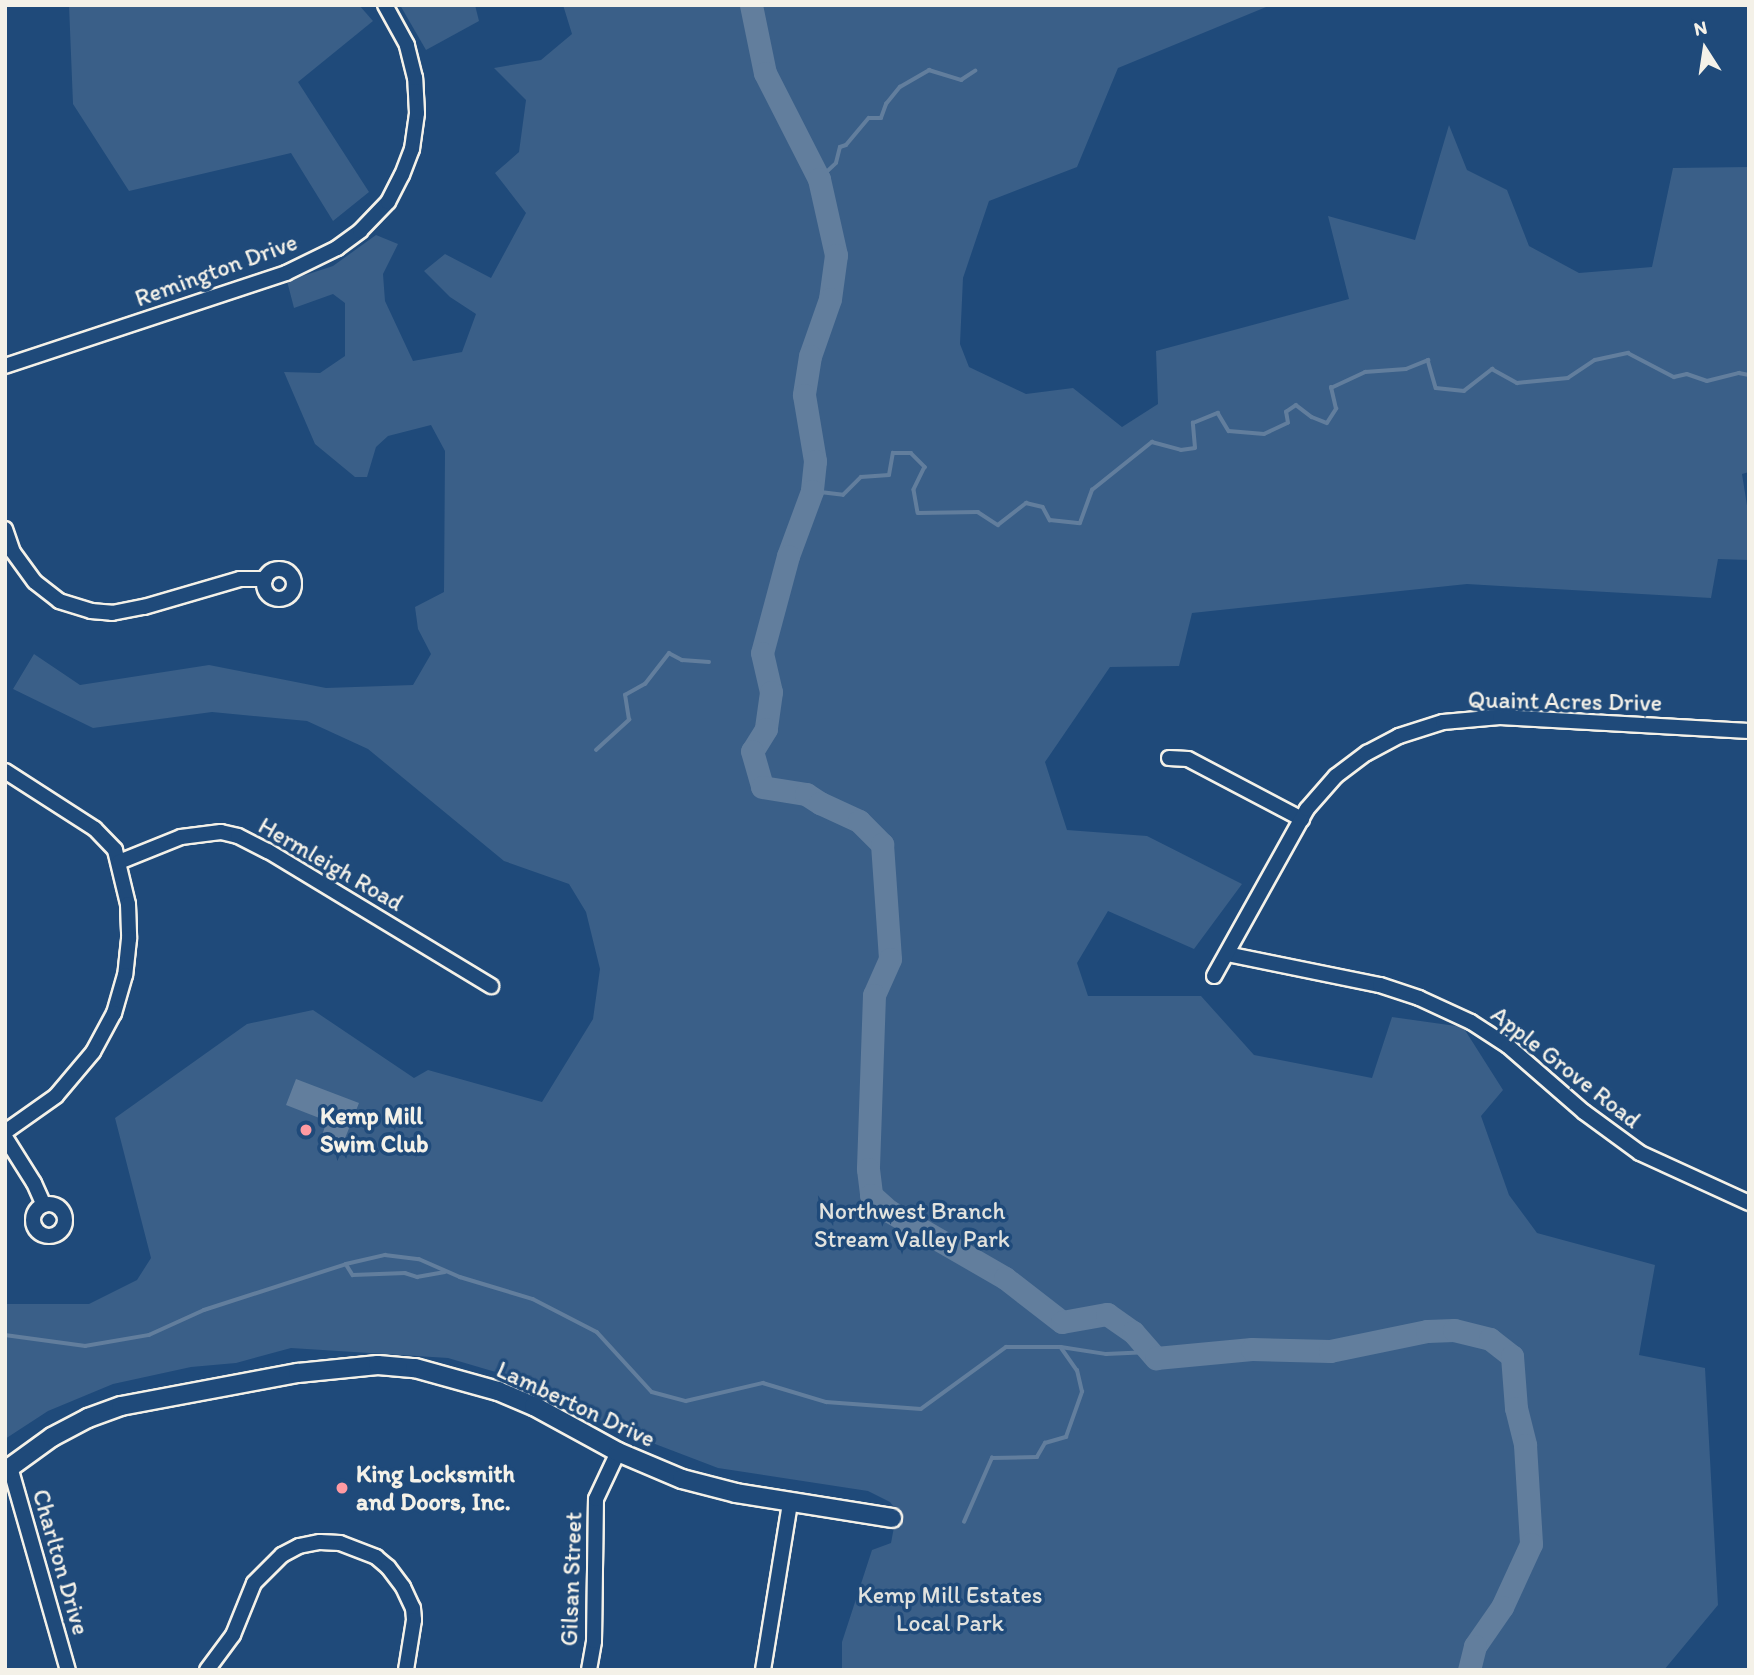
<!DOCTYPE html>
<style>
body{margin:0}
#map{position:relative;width:1754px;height:1675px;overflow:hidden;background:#1f4a7a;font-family:Itim,sans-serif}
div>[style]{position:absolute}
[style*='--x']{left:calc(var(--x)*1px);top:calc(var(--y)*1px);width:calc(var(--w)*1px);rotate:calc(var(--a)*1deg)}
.green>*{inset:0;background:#3a5f88}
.water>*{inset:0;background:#627e9d}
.stream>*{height:3.5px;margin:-1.75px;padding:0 1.75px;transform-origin:1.75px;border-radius:1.75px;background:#627e9d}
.river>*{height:23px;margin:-11.5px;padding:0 11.5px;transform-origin:11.5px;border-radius:11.5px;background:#627e9d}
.roads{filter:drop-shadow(2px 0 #f4f1e8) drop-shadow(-2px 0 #f4f1e8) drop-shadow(0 2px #f4f1e8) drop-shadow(0 -2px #f4f1e8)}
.minor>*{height:14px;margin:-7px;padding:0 7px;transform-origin:7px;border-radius:7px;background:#1f4a7a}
.minor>.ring{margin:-7px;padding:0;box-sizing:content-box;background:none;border:14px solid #1f4a7a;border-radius:50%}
.tertiary>*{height:18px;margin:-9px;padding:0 9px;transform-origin:9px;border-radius:9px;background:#1f4a7a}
.dots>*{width:19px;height:19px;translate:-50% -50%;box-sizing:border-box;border:4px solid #1f4a7a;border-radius:50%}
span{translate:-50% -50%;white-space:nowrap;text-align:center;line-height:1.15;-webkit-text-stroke:7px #1f4a7a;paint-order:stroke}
.street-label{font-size:24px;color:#f4f1e8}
.poi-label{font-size:24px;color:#f4f1e8;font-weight:700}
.left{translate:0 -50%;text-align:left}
.park-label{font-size:24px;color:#e1e2de}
.frame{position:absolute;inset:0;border:7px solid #f4f1e8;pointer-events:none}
.north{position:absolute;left:1670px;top:14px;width:70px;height:70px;-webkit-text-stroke:5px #1f4a7a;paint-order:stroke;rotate:348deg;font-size:19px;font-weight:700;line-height:28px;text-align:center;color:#f4f1e8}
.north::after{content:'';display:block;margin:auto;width:24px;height:32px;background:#f4f1e8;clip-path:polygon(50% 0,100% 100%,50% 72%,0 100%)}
</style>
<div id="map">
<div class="green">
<div style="clip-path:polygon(69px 5px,359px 5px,373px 21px,298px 82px,369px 192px,333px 221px,291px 153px,129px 191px,73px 104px)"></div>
<div style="clip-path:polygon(400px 5px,475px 5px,479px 21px,426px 50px)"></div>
<div style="clip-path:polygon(563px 5px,1271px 5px,1118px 68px,1077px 167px,989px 201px,963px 278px,960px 344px,969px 367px,1026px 394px,1073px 388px,1122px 427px,1158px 404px,1156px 351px,1349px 299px,1328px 216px,1415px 240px,1449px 125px,1467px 170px,1507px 190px,1529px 246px,1579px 273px,1652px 267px,1673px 168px,1749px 167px,1749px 472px,1742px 474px,1749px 518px,1749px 560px,1718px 559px,1711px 598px,1467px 584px,1192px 613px,1179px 666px,1110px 667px,1045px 762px,1067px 830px,1147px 836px,1242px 884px,1194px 949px,1108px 911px,1077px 963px,1088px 996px,1201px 996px,1254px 1055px,1372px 1078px,1392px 1017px,1463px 1027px,1503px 1090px,1481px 1116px,1509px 1195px,1537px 1233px,1655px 1265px,1639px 1355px,1705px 1368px,1718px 1605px,1664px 1670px,842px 1670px,842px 1642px,872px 1550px,891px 1543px,897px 1511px,890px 1502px,868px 1491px,718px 1468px,608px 1426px,529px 1382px,448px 1358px,291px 1348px,236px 1363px,191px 1367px,113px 1384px,48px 1411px,5px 1439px,5px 1304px,89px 1304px,137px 1280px,151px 1258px,115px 1118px,247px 1024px,313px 1010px,414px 1078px,428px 1070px,542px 1102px,593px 1019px,600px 969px,586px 912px,569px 884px,504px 861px,368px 749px,307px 721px,212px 712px,93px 728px,13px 689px,34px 654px,80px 685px,209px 665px,326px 688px,413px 685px,431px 654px,418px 629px,415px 607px,444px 592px,445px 451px,431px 425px,388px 436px,376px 447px,367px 477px,355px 477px,315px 444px,284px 372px,320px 373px,345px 356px,345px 303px,333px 294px,294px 308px,287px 281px,333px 266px,376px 235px,398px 244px,383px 274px,385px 301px,413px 361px,462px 352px,476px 314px,450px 297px,424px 271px,445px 254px,491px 278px,526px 213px,495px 173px,519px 152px,526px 100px,494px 68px,541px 60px,572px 34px)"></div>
</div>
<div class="water">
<div style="clip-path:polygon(296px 1079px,359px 1103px,342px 1146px,321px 1138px,327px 1121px,286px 1105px)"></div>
</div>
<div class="stream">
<div style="--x:819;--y:179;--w:23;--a:-43"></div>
<div style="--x:836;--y:163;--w:16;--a:-76"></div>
<div style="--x:840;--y:147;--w:6;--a:-18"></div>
<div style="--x:846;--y:145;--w:35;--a:-50"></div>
<div style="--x:869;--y:118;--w:12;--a:0"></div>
<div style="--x:881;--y:118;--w:15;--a:-70"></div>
<div style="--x:886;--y:104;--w:22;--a:-51"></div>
<div style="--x:900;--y:87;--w:34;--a:-30"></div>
<div style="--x:929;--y:70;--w:34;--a:17"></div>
<div style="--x:961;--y:80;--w:17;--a:-33"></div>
<div style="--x:812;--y:491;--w:31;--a:7"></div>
<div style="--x:843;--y:495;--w:25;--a:-45"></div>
<div style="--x:861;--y:477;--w:28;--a:-4"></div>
<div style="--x:889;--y:475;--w:22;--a:-80"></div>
<div style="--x:893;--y:453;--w:18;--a:0"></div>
<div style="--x:911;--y:453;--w:20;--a:45"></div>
<div style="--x:925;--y:467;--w:25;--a:116"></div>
<div style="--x:914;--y:490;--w:23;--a:80"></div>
<div style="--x:918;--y:513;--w:60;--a:-1"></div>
<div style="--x:978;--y:512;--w:24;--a:33"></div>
<div style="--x:998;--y:525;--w:36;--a:-38"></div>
<div style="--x:1026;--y:503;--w:17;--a:13"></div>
<div style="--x:1043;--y:507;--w:15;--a:62"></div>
<div style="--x:1050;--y:520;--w:30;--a:6"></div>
<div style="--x:1080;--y:523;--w:35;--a:-70"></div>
<div style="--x:1092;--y:490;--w:77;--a:-38.7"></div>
<div style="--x:1152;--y:442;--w:30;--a:15"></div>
<div style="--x:1181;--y:450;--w:14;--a:-8"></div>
<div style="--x:1195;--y:448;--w:25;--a:-95"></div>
<div style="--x:1193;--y:423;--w:27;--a:-22"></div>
<div style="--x:1218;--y:413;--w:21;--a:59"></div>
<div style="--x:1229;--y:431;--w:35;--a:5"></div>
<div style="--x:1264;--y:434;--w:26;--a:-25"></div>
<div style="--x:1288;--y:423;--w:11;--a:-100"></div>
<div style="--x:1286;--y:412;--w:12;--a:-35"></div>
<div style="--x:1296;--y:405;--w:20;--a:37"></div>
<div style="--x:1312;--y:417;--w:16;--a:22"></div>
<div style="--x:1327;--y:423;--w:17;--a:-57"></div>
<div style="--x:1336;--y:409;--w:22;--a:-103"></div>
<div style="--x:1331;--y:388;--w:38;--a:-25"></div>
<div style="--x:1365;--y:372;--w:41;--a:-4.2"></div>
<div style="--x:1406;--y:369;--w:24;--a:-22"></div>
<div style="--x:1428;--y:360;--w:29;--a:74"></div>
<div style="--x:1436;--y:388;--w:28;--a:6"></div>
<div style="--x:1464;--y:391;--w:36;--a:-38"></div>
<div style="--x:1492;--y:369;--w:29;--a:29"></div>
<div style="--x:1517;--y:383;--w:51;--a:-5.6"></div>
<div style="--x:1568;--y:378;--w:32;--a:-34"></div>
<div style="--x:1595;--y:360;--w:34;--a:-12"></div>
<div style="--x:1628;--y:353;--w:52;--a:27.6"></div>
<div style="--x:1674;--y:377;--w:13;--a:-13"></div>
<div style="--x:1687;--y:374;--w:21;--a:19"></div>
<div style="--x:1707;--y:381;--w:33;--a:-14"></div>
<div style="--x:1739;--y:373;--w:10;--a:11"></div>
<div style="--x:596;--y:750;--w:45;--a:-42.3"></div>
<div style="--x:629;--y:720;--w:25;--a:-99"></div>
<div style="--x:625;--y:695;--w:23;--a:-29"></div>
<div style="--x:645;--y:684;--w:39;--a:-52"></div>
<div style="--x:669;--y:653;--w:15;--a:28"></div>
<div style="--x:682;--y:660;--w:27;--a:4"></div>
<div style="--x:346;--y:1264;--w:13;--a:58"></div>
<div style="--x:353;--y:1275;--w:52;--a:-2.2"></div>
<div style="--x:405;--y:1273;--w:13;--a:18"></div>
<div style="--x:417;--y:1277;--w:28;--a:-10"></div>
<div style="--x:5;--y:1335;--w:81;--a:7.8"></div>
<div style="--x:85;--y:1346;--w:65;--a:-9.8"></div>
<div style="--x:149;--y:1335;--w:60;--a:-24.4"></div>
<div style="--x:204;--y:1310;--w:149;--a:-17.9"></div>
<div style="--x:346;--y:1264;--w:40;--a:-13"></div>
<div style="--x:385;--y:1255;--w:34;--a:7"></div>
<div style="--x:419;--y:1259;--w:45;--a:23.7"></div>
<div style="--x:460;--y:1277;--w:76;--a:16.8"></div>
<div style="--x:533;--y:1299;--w:72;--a:27.3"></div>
<div style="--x:597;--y:1332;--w:81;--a:47.5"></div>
<div style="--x:652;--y:1392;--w:35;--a:15"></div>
<div style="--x:686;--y:1401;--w:79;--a:-13.2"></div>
<div style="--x:763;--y:1383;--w:66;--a:16.8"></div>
<div style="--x:826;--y:1402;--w:95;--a:4.2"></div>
<div style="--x:921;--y:1409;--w:105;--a:-36.1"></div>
<div style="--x:1006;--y:1347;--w:55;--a:0"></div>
<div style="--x:1061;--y:1347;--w:46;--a:8.8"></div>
<div style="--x:1106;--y:1354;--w:44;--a:-2.6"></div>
<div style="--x:964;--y:1522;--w:70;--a:-66.4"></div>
<div style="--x:992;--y:1458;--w:45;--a:-1.3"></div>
<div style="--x:1037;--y:1457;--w:16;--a:-60"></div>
<div style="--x:1045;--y:1443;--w:22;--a:-16"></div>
<div style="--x:1066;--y:1437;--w:48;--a:-70.4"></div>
<div style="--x:1082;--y:1392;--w:22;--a:-103"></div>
<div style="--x:1077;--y:1371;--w:28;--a:-125"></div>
</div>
<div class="river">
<div style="--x:751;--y:5;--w:69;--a:78.4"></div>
<div style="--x:765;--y:73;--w:119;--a:63"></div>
<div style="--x:819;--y:179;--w:78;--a:77.4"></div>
<div style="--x:836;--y:255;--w:44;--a:97.8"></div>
<div style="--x:830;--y:299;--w:60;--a:109.3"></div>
<div style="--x:810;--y:356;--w:39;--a:99"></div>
<div style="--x:804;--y:395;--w:67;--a:80.5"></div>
<div style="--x:815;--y:461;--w:30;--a:96"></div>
<div style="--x:812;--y:491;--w:69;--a:110.3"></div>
<div style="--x:788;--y:556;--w:100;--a:105"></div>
<div style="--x:762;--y:653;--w:40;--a:77"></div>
<div style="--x:771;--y:692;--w:37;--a:98"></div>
<div style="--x:766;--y:729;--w:26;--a:122"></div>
<div style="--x:752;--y:751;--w:37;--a:74"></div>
<div style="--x:762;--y:787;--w:45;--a:9"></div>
<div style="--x:806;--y:794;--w:17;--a:33"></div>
<div style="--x:820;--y:803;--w:43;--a:24.8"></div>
<div style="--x:859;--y:821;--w:33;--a:45"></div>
<div style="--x:882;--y:844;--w:115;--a:86"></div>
<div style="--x:890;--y:959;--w:39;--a:114"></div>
<div style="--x:874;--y:995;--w:174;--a:92"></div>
<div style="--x:868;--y:1169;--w:26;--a:83"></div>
<div style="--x:871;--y:1195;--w:24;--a:42"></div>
<div style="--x:889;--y:1211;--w:134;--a:30"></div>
<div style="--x:1005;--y:1278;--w:72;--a:37.7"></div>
<div style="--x:1062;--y:1322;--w:46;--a:-10.1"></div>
<div style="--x:1107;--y:1314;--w:32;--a:35"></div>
<div style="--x:1133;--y:1332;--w:35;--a:49"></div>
<div style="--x:1156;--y:1358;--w:96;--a:-5.4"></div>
<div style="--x:1252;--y:1349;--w:78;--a:1.5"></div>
<div style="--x:1330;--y:1351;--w:99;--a:-11.7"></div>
<div style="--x:1427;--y:1331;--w:27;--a:-2"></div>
<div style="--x:1454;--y:1330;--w:37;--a:14"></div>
<div style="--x:1490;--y:1339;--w:28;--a:38"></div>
<div style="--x:1512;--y:1356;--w:52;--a:85.6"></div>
<div style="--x:1516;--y:1408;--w:38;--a:76"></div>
<div style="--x:1525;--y:1445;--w:99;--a:86.5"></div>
<div style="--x:1531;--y:1544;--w:69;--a:114.7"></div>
<div style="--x:1502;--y:1607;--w:47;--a:124.7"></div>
<div style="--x:1475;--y:1646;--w:25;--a:104"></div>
</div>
<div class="roads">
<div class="minor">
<div style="--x:5;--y:366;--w:296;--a:-18.3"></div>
<div style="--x:286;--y:273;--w:57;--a:-26.1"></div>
<div style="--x:337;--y:248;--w:29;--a:-36"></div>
<div style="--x:360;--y:231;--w:40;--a:-46"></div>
<div style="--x:388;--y:202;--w:30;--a:-63"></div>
<div style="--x:402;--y:175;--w:28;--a:-69"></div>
<div style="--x:412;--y:149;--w:36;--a:-82"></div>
<div style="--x:417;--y:113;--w:35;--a:-93"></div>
<div style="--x:415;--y:78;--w:34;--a:-104"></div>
<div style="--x:407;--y:45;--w:46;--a:-118.8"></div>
<div style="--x:5;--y:529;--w:24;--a:71"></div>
<div style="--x:13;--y:552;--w:37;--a:54"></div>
<div style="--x:35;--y:582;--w:31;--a:38"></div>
<div style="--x:59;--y:601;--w:34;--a:17"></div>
<div style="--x:91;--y:611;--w:21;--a:5"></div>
<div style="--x:112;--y:613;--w:33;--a:-11"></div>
<div style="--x:144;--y:607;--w:100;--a:-16.3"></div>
<div style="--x:240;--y:579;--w:25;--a:0"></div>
<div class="ring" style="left:264px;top:569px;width:16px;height:16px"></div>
<div style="--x:1169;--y:758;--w:19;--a:3"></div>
<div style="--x:1188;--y:759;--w:129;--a:27.8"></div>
<div style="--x:5;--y:771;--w:107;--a:32.8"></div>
<div style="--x:95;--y:829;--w:29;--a:46"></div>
<div style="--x:115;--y:850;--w:56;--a:76.5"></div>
<div style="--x:128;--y:904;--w:35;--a:88"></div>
<div style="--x:129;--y:939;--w:36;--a:96"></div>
<div style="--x:125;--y:975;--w:40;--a:106"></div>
<div style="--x:114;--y:1013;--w:44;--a:118.3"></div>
<div style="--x:93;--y:1052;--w:57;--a:130.1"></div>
<div style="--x:56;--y:1096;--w:62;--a:144.8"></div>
<div style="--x:119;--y:862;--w:67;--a:-22"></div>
<div style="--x:181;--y:837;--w:40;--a:-7.1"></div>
<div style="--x:221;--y:832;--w:17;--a:13"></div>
<div style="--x:238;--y:836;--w:34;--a:27"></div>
<div style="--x:268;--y:851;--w:261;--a:31.2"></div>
<div style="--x:1227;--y:954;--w:156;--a:11.5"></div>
<div style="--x:1380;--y:985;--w:41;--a:18.4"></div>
<div style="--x:1419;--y:998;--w:57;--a:24.8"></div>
<div style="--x:1471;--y:1022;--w:44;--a:33"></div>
<div style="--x:1508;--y:1046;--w:101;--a:41"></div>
<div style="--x:1584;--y:1112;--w:69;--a:36.2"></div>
<div style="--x:1640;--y:1153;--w:120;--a:24.6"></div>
<div style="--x:1214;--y:976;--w:191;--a:-60.9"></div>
<div style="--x:1307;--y:809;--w:44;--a:-48.7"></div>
<div style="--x:1336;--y:776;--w:39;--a:-37"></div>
<div style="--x:1367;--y:753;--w:36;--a:-28"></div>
<div style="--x:1399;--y:736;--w:46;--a:-17.7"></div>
<div style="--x:1443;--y:722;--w:57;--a:-5"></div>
<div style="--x:1500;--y:717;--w:249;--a:3.2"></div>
<div style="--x:5;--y:1137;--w:54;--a:57.8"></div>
<div style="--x:34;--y:1183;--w:24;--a:66"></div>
<div class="ring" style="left:33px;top:1204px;width:18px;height:18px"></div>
<div style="--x:10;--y:1467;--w:211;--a:74.1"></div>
<div style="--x:207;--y:1670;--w:44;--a:-53.4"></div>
<div style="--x:233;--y:1635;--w:56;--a:-68"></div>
<div style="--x:254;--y:1583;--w:40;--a:-45"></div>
<div style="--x:282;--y:1555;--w:19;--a:-28"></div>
<div style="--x:299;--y:1546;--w:21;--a:-11"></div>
<div style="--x:320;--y:1542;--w:20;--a:3"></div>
<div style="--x:340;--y:1543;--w:39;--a:21"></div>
<div style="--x:376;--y:1557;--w:16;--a:40"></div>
<div style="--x:388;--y:1567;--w:25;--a:53"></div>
<div style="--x:403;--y:1587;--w:23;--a:65"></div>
<div style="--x:413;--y:1608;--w:12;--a:85"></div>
<div style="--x:414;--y:1620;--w:51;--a:99.1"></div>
<div style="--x:589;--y:1670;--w:29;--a:-80"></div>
<div style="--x:594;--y:1641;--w:142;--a:-89.2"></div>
<div style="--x:596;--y:1499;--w:52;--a:-64.9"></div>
<div style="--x:763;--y:1670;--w:169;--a:-80.8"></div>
</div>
<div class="tertiary">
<div style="--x:5;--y:1471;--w:58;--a:-35.9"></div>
<div style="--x:52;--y:1437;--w:41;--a:-27.8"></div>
<div style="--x:88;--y:1418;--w:35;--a:-20"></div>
<div style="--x:121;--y:1406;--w:180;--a:-10.6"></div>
<div style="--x:298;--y:1373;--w:80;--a:-5.7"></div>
<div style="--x:378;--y:1365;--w:37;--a:5"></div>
<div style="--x:415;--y:1368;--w:86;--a:15.5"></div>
<div style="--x:498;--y:1391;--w:39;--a:23"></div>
<div style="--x:534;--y:1406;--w:96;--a:28.7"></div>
<div style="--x:618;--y:1452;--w:69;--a:22.9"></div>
<div style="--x:682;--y:1479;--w:56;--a:14.5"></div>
<div style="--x:736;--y:1493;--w:158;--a:9.1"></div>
</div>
</div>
<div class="dots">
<div style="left:306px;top:1130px;background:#ff9aa2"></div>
<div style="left:342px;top:1488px;background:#ff9aa2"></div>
</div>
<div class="street-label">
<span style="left:216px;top:270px;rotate:-20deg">Remington Drive</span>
<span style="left:1565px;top:701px;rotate:1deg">Quaint Acres Drive</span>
<span style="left:331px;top:864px;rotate:30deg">Hermleigh Road</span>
<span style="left:1566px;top:1067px;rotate:38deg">Apple Grove Road</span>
<span style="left:576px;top:1404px;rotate:25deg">Lamberton Drive</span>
<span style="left:61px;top:1562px;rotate:74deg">Charlton Drive</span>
<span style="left:571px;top:1579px;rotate:-88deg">Gilsan Street</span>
</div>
<div class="poi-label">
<span class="left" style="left:320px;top:1130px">Kemp Mill<br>Swim Club</span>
<span class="left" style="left:356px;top:1488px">King Locksmith<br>and Doors, Inc.</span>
</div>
<div class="park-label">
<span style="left:912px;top:1225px">Northwest Branch<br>Stream Valley Park</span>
<span style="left:950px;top:1609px">Kemp Mill Estates<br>Local Park</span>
</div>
<div class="frame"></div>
<div class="north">N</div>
</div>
